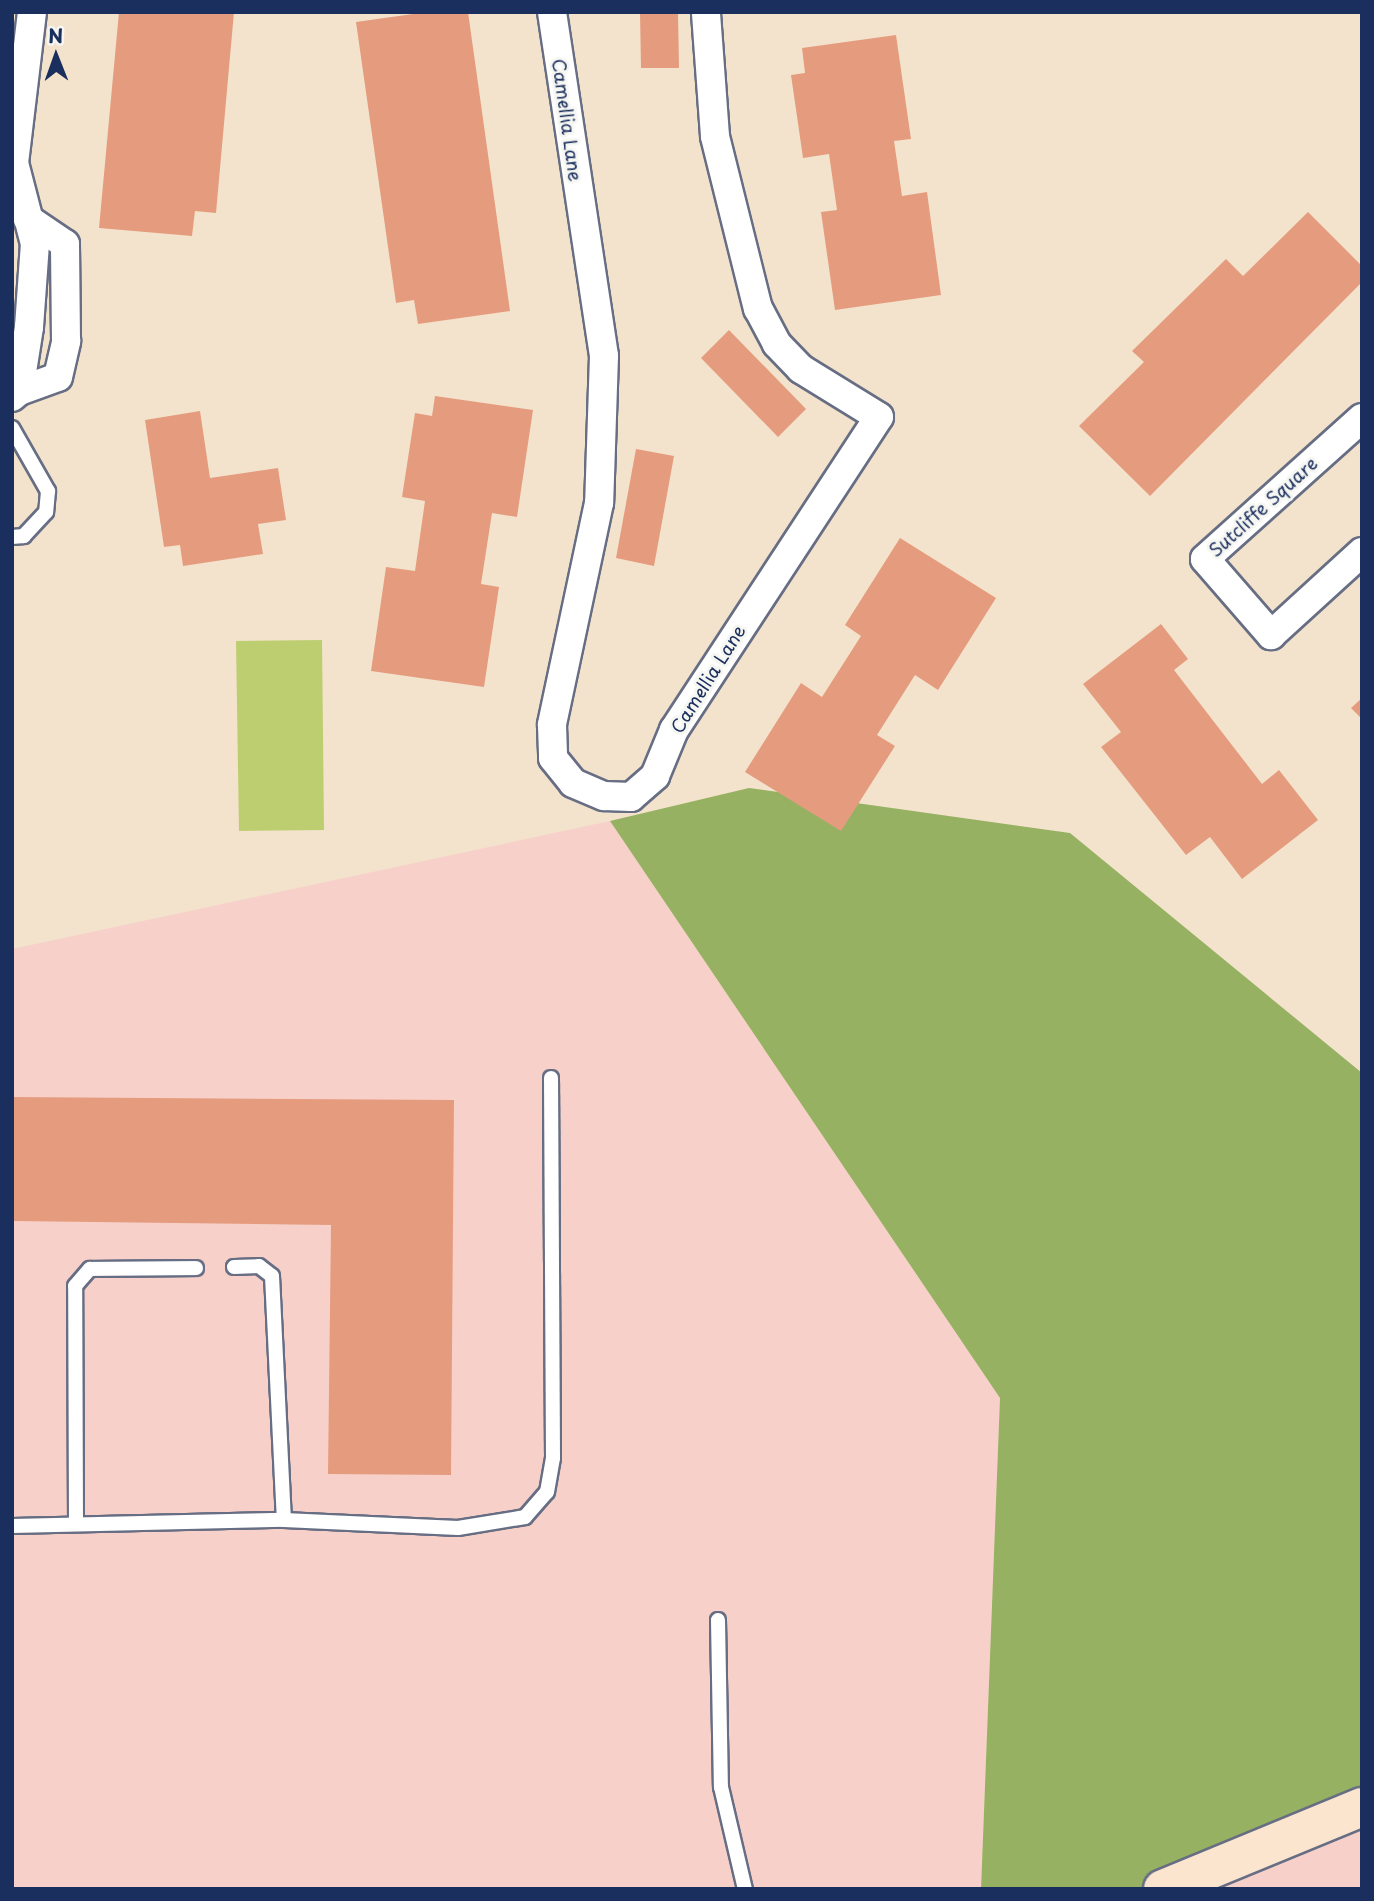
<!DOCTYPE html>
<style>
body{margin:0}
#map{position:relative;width:1374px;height:1901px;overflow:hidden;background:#f3e3cc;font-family:"Playpen Sans",sans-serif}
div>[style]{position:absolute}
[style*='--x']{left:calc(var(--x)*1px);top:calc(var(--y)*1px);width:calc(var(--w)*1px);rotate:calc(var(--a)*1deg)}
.built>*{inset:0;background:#f7d1c9}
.green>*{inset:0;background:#bdce70}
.forest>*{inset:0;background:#96b162}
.building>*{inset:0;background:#e59c7e}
.roads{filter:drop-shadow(2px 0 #676e84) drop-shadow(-2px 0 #676e84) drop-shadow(0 2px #676e84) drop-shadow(0 -2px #676e84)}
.service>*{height:14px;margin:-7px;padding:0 7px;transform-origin:7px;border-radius:7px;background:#fff}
.minor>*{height:28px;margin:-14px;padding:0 14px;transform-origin:14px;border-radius:14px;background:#fff}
.secondary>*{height:38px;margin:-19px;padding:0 19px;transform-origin:19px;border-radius:19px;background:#fbe5cf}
span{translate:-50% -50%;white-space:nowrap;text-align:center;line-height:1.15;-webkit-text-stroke:6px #f6f6f2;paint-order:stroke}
.street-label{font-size:18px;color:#1b2f5e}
.frame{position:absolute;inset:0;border:14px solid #1b2f5e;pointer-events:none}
.north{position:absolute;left:21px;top:21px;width:70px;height:70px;-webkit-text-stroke:5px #f6f6f2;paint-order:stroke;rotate:359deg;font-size:19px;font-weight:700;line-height:28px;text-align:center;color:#1b2f5e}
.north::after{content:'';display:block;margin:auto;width:24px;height:32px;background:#1b2f5e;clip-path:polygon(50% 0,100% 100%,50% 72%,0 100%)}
</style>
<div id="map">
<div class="built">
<div style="clip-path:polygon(610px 821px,1000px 1398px,981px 1889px,12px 1889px,12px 949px)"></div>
<div style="clip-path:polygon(1362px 1808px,1362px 1889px,1180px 1889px)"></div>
</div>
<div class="green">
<div style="clip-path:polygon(322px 640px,324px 830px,239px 831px,236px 641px)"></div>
</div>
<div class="forest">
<div style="clip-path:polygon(749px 788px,1070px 833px,1362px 1073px,1362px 1808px,1180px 1889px,981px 1889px,1000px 1398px,610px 821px)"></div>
</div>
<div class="building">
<div style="clip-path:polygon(119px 12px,234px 12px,216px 213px,195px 211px,192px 236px,99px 228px)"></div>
<div style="clip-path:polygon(427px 12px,468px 12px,510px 311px,418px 324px,414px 300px,396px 303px,356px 22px)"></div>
<div style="clip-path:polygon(640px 12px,678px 12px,679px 68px,641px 68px)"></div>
<div style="clip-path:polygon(896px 35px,911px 139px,894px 141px,902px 196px,927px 192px,941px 295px,835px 310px,821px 212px,837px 210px,829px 154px,803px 158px,791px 75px,805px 73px,802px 48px)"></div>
<div style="clip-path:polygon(1308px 212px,1362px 266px,1362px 282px,1150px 496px,1079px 426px,1144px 362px,1132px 351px,1226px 259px,1243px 276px)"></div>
<div style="clip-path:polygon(729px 330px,806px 409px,778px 437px,701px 358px)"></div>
<div style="clip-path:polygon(435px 396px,533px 410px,517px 517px,492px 513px,481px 584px,499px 587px,484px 687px,371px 671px,386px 567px,415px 571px,425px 501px,402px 497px,415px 413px,432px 416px)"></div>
<div style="clip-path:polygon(200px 411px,210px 478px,278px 468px,286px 520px,258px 524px,263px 554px,183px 566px,180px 545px,164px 547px,145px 420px)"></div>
<div style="clip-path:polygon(636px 449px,674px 456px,654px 566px,616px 558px)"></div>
<div style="clip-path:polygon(900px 538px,996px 598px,938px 690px,915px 675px,877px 735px,895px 746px,841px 831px,745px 772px,801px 683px,822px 697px,861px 636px,845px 625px)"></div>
<div style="clip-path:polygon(1161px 624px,1188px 659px,1174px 670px,1262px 784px,1279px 770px,1318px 820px,1242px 879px,1210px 837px,1186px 855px,1101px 747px,1121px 732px,1083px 684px)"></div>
<div style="clip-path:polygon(1362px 698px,1362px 719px,1351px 708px)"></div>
<div style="clip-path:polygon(12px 1097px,454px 1100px,451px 1475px,328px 1474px,331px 1225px,12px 1221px)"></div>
</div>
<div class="roads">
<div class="service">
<div style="--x:12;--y:428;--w:73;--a:60.3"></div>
<div style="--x:48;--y:491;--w:21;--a:95"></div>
<div style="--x:46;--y:512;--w:33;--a:133"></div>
<div style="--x:24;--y:536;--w:12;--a:175"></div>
<div style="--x:234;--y:1267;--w:25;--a:-2"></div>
<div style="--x:259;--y:1266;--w:16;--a:38"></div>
<div style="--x:272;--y:1276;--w:244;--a:87.2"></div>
<div style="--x:76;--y:1524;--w:238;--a:-90.2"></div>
<div style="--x:75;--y:1286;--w:23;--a:-49"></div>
<div style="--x:90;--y:1269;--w:106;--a:-0.5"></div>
<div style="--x:12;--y:1526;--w:272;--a:-1.3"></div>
<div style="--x:284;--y:1520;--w:174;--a:2.6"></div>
<div style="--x:458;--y:1528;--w:68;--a:-9.3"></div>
<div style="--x:525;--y:1517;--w:33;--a:-49"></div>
<div style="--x:547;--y:1492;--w:35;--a:-80"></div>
<div style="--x:553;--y:1458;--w:380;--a:-90.3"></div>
<div style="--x:718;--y:1620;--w:167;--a:89"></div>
<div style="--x:721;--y:1787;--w:105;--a:76.8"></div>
</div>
<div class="minor">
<div style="--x:552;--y:12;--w:348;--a:81.4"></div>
<div style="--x:604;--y:356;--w:147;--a:91.9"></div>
<div style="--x:599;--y:503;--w:227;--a:102"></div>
<div style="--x:552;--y:725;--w:33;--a:88"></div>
<div style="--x:553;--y:758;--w:32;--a:51"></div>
<div style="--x:573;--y:783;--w:34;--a:23"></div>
<div style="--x:604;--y:796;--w:27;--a:2"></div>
<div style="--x:631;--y:797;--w:32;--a:-41"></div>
<div style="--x:655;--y:776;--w:50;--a:-67.6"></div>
<div style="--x:674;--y:730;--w:374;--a:-56.8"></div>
<div style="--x:879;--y:417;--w:92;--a:-148.4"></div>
<div style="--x:801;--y:369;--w:35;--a:-134"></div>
<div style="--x:777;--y:344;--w:40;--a:-118"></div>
<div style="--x:758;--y:309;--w:178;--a:-104"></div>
<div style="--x:715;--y:136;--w:124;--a:-94.2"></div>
<div style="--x:19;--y:391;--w:41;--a:-19.7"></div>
<div style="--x:58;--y:377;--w:37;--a:-77"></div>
<div style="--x:66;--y:341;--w:97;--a:-90.6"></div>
<div style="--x:65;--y:244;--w:45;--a:-146"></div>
<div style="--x:12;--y:397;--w:9;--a:-41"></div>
<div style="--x:19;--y:391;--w:65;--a:-81.1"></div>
<div style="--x:29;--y:327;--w:83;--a:-85.9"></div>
<div style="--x:35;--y:244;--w:84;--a:-104.5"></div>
<div style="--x:14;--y:163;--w:152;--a:-83.2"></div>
<div style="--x:1362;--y:418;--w:211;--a:138.1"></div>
<div style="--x:1205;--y:559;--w:101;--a:49"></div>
<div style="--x:1271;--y:635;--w:123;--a:-42.4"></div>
</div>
<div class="secondary">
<div style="--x:1163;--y:1889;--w:215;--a:-22.4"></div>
</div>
</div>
<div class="street-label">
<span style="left:567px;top:120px;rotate:82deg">Camellia Lane</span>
<span style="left:1263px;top:507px;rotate:-42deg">Sutcliffe Square</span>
<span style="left:708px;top:679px;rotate:-58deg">Camellia Lane</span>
</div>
<div class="frame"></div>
<div class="north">N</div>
</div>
